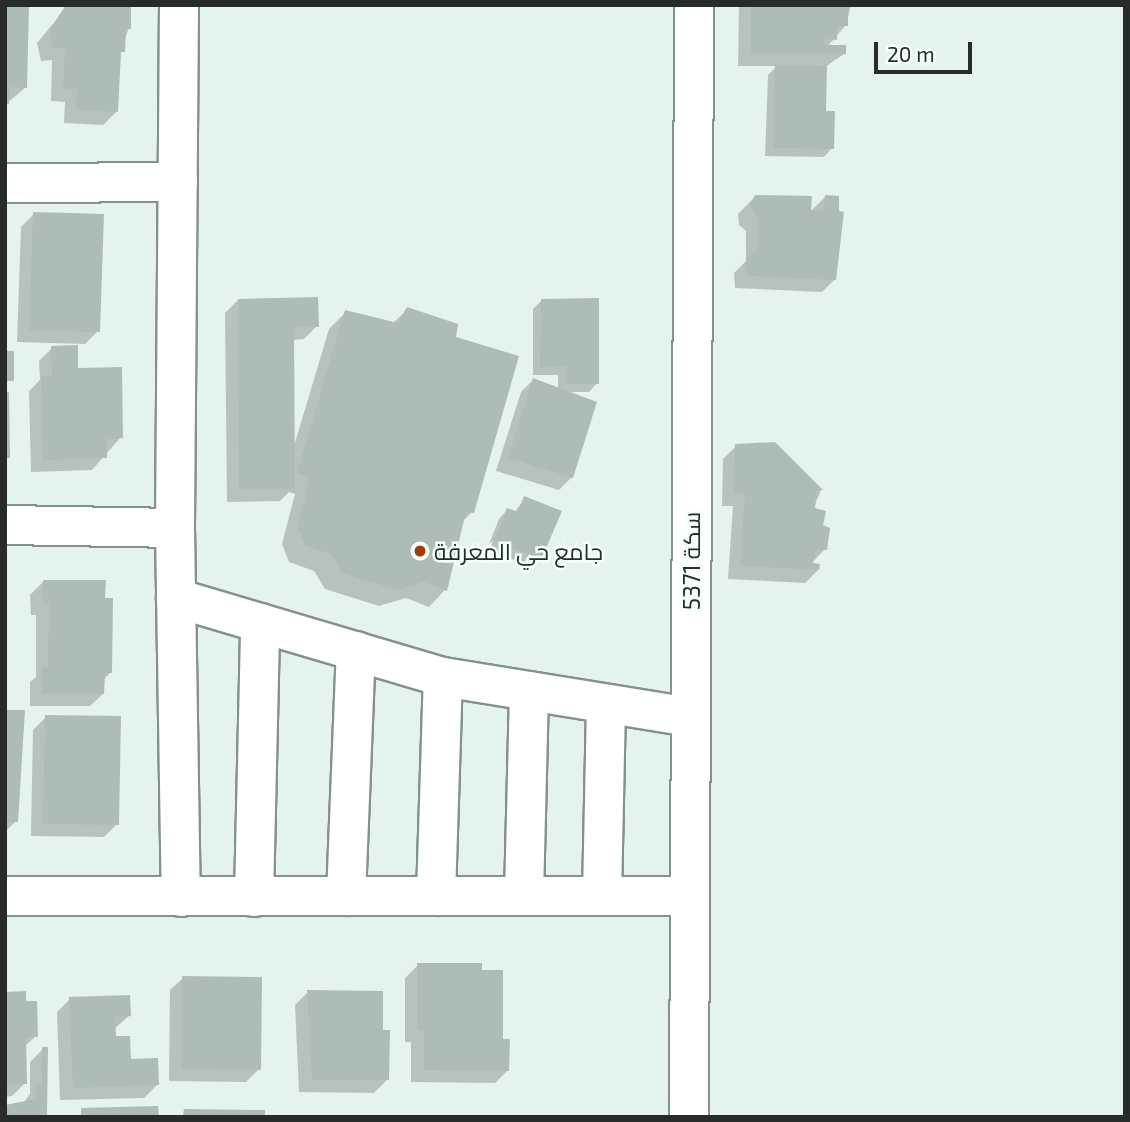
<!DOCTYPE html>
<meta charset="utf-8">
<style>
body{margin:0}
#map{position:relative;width:1130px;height:1122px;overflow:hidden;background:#e4f3ed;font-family:"Exo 2",Cairo,sans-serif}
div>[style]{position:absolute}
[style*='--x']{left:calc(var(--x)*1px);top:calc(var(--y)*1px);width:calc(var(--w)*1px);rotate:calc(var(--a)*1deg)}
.shadow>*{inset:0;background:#0003}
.building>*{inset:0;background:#aebcb7}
.roads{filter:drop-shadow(2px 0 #84928c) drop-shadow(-2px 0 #84928c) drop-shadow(0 2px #84928c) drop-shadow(0 -2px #84928c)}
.minor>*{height:38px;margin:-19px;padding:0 19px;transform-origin:19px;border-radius:19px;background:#fff}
.dots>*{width:19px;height:19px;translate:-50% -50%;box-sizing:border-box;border:4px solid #f3fffa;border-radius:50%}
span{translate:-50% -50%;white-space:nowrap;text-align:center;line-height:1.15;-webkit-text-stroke:5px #f3fffa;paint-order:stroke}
.poi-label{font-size:23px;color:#272c2a}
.left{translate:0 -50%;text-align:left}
.street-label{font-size:23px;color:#272c2a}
.frame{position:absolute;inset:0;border:7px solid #272c2a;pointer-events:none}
.scale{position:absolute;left:874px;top:42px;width:98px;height:32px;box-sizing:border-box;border:4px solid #272c2a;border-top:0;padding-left:9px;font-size:21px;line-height:24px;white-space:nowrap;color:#272c2a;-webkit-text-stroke:5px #f3fffa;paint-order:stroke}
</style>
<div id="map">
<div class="shadow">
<div style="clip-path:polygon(5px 5px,26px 87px,5px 105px)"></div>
<div style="clip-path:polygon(739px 5px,851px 5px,846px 25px,827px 47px,844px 54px,825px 67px,824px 113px,832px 148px,824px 157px,765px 156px,768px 75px,777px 66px,738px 66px)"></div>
<div style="clip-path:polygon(67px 7px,129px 28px,119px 55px,116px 112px,103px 125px,64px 123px,65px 102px,51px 101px,52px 60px,41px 61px,37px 43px)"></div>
<div style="clip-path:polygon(755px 197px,809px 213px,825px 197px,835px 279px,822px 292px,735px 288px,734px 273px,746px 261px,746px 231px,739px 225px,738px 214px)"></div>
<div style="clip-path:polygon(34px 214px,98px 331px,85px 344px,17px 342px,21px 227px)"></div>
<div style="clip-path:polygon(238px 300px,317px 326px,304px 339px,292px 340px,294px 446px,329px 329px,346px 312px,393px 323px,408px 309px,454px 339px,472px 512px,462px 522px,445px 590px,429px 607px,406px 598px,379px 606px,325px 589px,314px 571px,289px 562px,282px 544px,295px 494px,289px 492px,280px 501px,227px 502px,225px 313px)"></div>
<div style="clip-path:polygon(541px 301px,597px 383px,589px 392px,566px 392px,572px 477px,559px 490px,496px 471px,521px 392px,533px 380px,558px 389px,558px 375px,533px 375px,533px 309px)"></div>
<div style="clip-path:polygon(52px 348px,77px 370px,121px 437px,92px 470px,31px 472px,29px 391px,40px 380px,39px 361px)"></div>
<div style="clip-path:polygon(774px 444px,821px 490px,813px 509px,825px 549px,810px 565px,818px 570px,805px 583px,728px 579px,733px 506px,722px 506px,723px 459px,736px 446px)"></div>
<div style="clip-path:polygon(525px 498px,540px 559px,531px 567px,487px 549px,499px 519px,507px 510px,514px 513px)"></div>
<div style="clip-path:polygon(43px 582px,111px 672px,103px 680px,103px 694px,90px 706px,30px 706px,30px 682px,36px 677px,36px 615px,31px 615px,30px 595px)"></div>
<div style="clip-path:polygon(5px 712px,16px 821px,5px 832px)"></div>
<div style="clip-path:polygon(46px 717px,117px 824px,104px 837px,31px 836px,33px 730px)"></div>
<div style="clip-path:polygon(418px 965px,501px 1041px,508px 1070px,495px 1083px,411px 1082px,411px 1042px,405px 1042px,405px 978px)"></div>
<div style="clip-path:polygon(183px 978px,259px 1069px,246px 1082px,169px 1081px,170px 990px)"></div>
<div style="clip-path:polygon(308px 992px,387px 1080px,374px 1093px,299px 1092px,295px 1005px)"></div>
<div style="clip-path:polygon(5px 993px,25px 1003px,36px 1036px,24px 1047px,25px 1083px,12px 1096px,5px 1097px)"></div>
<div style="clip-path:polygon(70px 999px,129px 1016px,114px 1029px,114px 1038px,130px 1061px,157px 1085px,144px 1098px,60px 1100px,57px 1012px)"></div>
<div style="clip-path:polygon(43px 1049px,46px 1117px,24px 1102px,30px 1094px,30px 1062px)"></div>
</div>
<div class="building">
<div style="clip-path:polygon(5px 5px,29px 5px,27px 88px,10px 87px,9px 104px,5px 104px)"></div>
<div style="clip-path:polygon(66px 5px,131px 5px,131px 29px,126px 29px,125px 52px,121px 52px,118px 112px,76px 110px,77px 89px,63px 89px,65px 48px,53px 48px,50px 29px)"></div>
<div style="clip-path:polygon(751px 5px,848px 5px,848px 26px,837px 26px,837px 40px,824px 39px,824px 45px,846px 45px,846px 54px,751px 54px)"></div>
<div style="clip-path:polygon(775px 65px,827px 66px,826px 111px,835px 111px,834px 149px,773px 148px)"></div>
<div style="clip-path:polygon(755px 195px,812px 196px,811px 210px,824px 210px,825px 195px,839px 196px,839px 211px,844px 212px,836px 280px,748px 276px,744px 268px,747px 258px,758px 249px,758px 218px,750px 205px)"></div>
<div style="clip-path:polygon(33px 212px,104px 214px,100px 332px,29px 330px)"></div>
<div style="clip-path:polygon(318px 297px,319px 327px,294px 327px,295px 489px,239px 489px,238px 299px)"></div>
<div style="clip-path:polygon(599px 298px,599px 384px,566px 384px,566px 367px,540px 367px,541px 299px)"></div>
<div style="clip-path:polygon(407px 307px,458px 324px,456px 337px,519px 356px,474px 513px,466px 512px,447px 591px,424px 582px,397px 590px,342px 573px,331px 554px,305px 546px,298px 526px,310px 478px,297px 473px,345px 310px,398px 323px)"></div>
<div style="clip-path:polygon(78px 345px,78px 368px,122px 367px,123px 438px,107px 439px,107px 458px,43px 460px,41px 376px,52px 376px,51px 346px)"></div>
<div style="clip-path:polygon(5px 351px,14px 351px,14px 381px,5px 381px)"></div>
<div style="clip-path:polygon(533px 378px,597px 402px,573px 478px,508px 458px)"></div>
<div style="clip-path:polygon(5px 392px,9px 392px,10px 458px,5px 458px)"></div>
<div style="clip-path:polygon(775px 442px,823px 490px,817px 490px,815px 508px,826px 511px,823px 525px,830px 528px,827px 550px,816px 549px,813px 563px,820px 564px,819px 570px,740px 566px,745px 493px,734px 494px,735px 444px)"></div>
<div style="clip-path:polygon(524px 496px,562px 511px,541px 560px,494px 540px,507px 508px,518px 512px)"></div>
<div style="clip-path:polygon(43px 580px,106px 580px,105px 598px,113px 598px,112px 673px,105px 673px,104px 694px,42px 694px,42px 668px,48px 667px,49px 603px,43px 603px)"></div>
<div style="clip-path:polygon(5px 710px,25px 710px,18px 822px,5px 822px)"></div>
<div style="clip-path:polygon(45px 715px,121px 716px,119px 825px,43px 824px)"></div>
<div style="clip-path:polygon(417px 963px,482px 963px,482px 970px,503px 970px,503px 1039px,510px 1039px,509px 1071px,424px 1070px,424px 1030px,417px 1030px)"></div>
<div style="clip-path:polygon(182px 976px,262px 977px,261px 1070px,181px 1069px)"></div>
<div style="clip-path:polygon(307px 990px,383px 991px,383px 1030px,390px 1030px,389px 1080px,312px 1080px)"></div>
<div style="clip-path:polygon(26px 991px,26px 1001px,37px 1001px,38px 1037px,26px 1037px,27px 1084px,5px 1085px,5px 992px)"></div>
<div style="clip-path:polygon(130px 995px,131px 1016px,115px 1017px,116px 1036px,130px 1036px,131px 1059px,158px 1058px,159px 1085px,73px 1088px,69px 997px)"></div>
<div style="clip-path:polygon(42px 1047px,48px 1047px,47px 1117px,5px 1117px,5px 1105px,36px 1099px,37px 1084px,42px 1085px)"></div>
<div style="clip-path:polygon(158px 1106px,159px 1117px,81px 1117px,81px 1108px)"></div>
<div style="clip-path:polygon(184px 1109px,265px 1110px,265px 1117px,183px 1117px)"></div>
</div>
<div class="roads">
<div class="minor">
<div style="--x:179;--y:5;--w:523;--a:90.44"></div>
<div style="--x:175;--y:528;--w:369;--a:89.1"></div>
<div style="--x:5;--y:183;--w:173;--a:-0.3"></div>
<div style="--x:5;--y:525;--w:170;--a:1"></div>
<div style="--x:176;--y:598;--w:278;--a:16.5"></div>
<div style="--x:443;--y:677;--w:250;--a:9.2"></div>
<div style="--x:5;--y:896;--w:684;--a:0"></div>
<div style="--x:346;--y:896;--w:245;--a:-87.7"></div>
<div style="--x:436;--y:896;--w:219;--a:-88.2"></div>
<div style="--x:524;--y:896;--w:205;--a:-88.6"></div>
<div style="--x:602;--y:896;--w:192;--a:-88.8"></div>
<div style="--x:254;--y:897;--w:274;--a:-88.7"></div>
<div style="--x:689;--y:1117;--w:1112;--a:-89.74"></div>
</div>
</div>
<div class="dots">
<div style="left:420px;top:551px;background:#9f3b04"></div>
</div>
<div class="poi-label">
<span class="left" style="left:434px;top:551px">جامع حي المعرفة</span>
</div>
<div class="street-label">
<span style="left:691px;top:561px;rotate:-90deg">سكة 5371</span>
</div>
<div class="frame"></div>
<div class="scale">20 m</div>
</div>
